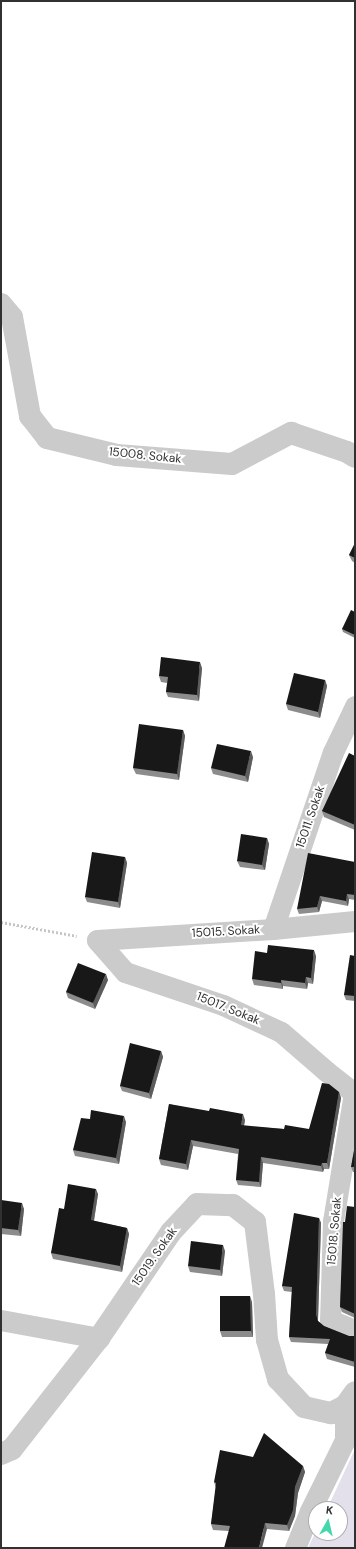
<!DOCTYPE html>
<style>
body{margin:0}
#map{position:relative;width:356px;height:1549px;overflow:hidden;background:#fff;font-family:"DM Sans",sans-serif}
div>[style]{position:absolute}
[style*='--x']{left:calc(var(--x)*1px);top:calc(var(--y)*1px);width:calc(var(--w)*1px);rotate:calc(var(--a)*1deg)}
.green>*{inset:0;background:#e3e0ec}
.path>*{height:2.5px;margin-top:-1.25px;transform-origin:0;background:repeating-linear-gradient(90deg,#c5c5c5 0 2px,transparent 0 4px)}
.minor>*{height:21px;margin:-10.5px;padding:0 10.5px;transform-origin:10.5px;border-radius:10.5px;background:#cbcbcb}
.tertiary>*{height:22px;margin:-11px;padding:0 11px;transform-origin:11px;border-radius:11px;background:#cbcbcb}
.wall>*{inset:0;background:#8c8c8c}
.shaded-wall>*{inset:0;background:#5d5d5d}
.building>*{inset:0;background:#181818}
span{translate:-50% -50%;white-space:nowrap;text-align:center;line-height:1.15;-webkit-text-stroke:4px #fff;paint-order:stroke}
.street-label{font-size:12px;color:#313131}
.frame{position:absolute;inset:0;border:2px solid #313131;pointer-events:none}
.north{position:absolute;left:308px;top:1501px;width:40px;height:40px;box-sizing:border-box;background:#fff;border:1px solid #adadad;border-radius:50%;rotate:8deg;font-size:11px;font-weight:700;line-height:16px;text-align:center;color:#313131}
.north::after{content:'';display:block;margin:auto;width:14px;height:18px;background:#43d7ac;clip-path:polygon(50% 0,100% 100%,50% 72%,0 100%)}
</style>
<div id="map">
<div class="green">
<div style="clip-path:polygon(355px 1449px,355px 1548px,308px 1548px,316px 1531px,316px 1533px,340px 1533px,340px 1509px,327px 1509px)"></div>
</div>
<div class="path">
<div style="--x:1;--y:922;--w:77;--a:10.4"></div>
</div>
<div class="minor">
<div style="--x:273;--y:929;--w:187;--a:-71.3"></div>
<div style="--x:333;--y:752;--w:51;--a:-64.4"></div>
<div style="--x:97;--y:940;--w:43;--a:48.8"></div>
<div style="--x:125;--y:972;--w:103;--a:18.6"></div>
<div style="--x:223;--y:1005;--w:64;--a:25"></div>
<div style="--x:281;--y:1032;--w:60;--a:40.9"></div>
<div style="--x:326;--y:1071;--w:36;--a:38"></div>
<div style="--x:354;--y:1093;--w:130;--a:99.3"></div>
<div style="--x:333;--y:1221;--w:99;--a:91.7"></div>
<div style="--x:330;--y:1320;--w:27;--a:22"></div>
<div style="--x:97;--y:940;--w:176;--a:-3.6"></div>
<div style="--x:273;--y:929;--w:82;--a:-5.6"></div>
<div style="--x:1;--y:1320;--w:100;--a:10.4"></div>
<div style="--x:295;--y:1548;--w:40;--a:-68"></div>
<div style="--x:310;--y:1511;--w:79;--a:-63.8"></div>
<div style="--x:345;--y:1440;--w:34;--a:-90"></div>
</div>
<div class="tertiary">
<div style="--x:1;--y:304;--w:17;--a:50"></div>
<div style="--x:12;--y:317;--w:101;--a:79.7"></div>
<div style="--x:30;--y:416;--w:28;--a:52"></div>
<div style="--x:47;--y:438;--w:72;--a:13.7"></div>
<div style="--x:117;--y:455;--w:115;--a:4.5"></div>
<div style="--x:232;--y:464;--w:67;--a:-27.7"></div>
<div style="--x:291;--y:433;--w:59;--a:18.7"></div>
<div style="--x:347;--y:452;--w:9;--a:32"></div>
<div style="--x:1;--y:1454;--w:12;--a:-24"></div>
<div style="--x:12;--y:1449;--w:141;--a:-51.9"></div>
<div style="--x:99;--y:1338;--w:128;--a:-55.8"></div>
<div style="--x:171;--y:1232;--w:38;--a:-47"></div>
<div style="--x:197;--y:1204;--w:36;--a:2"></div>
<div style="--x:233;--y:1205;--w:28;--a:38"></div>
<div style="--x:255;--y:1222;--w:73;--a:82.9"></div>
<div style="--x:264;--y:1294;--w:46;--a:86.3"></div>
<div style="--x:267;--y:1340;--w:41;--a:74.2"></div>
<div style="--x:278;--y:1379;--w:38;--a:47"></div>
<div style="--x:304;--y:1407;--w:28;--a:13"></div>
<div style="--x:331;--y:1413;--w:16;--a:-27"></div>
<div style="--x:345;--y:1406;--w:17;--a:-54"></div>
</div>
<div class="wall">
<div style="clip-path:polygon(355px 543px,355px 563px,352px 561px,349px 555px)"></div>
<div style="clip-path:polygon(355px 612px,355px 638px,343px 632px,342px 629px)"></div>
<div style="clip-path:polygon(202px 668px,199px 701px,168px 697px,166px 692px,167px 683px,161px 682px,159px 676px)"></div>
<div style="clip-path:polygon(325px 680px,327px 686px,320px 718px,288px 710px,286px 704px)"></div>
<div style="clip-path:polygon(183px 730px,185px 736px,179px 780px,136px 774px,133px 768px)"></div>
<div style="clip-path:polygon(355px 756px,355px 830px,324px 817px,322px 811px)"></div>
<div style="clip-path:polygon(253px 757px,248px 782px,213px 774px,211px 768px)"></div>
<div style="clip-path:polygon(267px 838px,269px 844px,265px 870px,240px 867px,237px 861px)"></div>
<div style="clip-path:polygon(125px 857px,127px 863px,120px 908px,87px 902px,85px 897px)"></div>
<div style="clip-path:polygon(355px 862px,355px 900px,349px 899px,348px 906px,322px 901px,319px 912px,299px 914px,297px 909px)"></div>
<div style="clip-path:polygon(267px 953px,316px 956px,313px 984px,308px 983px,307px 989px,283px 986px,283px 989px,254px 985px,252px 979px)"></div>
<div style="clip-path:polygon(355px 956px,355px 1001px,346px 1000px,344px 995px)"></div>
<div style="clip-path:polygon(108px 980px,95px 1009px,68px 998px,66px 992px)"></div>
<div style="clip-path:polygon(161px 1051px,163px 1057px,151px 1099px,122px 1091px,120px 1086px)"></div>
<div style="clip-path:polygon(339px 1092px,341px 1098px,329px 1169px,324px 1169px,323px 1172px,263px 1163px,261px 1187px,238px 1185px,236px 1180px,238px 1154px,193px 1146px,188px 1170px,161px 1165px,159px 1159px,169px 1104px,245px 1120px,244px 1126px,284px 1129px,309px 1129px)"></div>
<div style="clip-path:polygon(126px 1122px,119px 1164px,75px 1156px,73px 1150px)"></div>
<div style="clip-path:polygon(355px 1145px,355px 1172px,353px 1172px,351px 1167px)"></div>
<div style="clip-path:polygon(98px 1194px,94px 1221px,127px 1228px,129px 1234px,122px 1272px,53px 1259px,51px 1253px,64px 1209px)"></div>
<div style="clip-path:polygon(1px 1200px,24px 1209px,21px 1236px,1px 1234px)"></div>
<div style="clip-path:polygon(355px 1207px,355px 1318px,342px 1312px,340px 1307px,345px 1222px)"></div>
<div style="clip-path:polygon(319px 1218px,321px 1223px,318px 1320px,318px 1321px,324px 1326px,349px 1336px,355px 1336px,355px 1367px,327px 1359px,325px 1353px,328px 1344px,291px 1342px,289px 1337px,292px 1292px,284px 1291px,282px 1286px)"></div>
<div style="clip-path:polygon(225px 1251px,222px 1276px,190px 1272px,188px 1266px)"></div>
<div style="clip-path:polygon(252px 1302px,253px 1337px,222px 1337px,220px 1331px)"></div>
<div style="clip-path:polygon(253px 1457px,303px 1466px,305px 1472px,298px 1493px,295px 1516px,289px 1531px,267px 1529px,228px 1531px,213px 1530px,211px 1524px,216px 1488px,214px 1482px)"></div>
</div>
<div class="shaded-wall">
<div style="clip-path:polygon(200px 662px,202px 668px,199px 701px,197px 695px)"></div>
<div style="clip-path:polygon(325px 680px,327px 686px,320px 718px,318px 712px)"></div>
<div style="clip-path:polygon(183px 730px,185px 736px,179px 780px,177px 774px)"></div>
<div style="clip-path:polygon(251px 751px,253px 757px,248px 782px,245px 776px)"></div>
<div style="clip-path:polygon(267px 838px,269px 844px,265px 870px,262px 865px)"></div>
<div style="clip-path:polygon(125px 857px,127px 863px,120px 908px,118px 902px)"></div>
<div style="clip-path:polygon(347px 894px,349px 899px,348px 906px,346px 901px)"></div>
<div style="clip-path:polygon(320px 896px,322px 901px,319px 912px,317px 907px)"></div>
<div style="clip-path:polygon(314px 950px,316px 956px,313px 984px,311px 978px)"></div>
<div style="clip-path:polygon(106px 974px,108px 980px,95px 1009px,93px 1003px)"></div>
<div style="clip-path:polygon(306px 977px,308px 983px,307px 989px,305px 983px)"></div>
<div style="clip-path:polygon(281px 980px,283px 986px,283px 989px,281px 983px)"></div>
<div style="clip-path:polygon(161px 1051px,163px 1057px,151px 1099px,149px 1093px)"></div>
<div style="clip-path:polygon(339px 1092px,341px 1098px,329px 1169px,327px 1163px)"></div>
<div style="clip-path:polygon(243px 1114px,245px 1120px,243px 1131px,241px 1125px)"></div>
<div style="clip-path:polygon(124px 1116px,126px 1122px,119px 1164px,116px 1158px)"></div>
<div style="clip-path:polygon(191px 1140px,193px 1146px,188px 1170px,186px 1164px)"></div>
<div style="clip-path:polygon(261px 1157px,263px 1163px,261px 1187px,259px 1182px)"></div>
<div style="clip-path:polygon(322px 1163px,324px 1169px,323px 1172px,321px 1166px)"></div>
<div style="clip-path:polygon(96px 1189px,98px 1194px,93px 1226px,91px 1220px)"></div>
<div style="clip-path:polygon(22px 1203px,24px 1209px,21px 1236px,18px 1230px)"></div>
<div style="clip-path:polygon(319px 1218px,321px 1223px,318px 1320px,320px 1326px,316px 1314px)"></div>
<div style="clip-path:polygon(127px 1228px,129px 1234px,122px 1272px,120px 1266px)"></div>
<div style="clip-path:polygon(223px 1245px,225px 1251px,222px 1276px,220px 1270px)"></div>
<div style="clip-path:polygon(250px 1296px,252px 1302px,253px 1337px,251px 1331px)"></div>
<div style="clip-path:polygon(303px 1466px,305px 1472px,298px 1493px,295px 1516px,289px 1531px,287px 1525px,295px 1487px)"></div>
<div style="clip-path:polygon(265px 1523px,267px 1529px,262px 1548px,259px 1548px)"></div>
</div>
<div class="building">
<div style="clip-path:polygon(355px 543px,355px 558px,349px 555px)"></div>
<div style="clip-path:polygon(351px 610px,355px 612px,355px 635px,342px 629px)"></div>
<div style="clip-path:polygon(161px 657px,200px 662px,197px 695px,166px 692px,168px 677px,159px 676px)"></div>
<div style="clip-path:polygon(294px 673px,325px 680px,318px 712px,286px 704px)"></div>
<div style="clip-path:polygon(139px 724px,183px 730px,177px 774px,133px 768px)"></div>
<div style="clip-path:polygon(217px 744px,251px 751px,245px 776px,211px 768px)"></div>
<div style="clip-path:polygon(349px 753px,355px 756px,355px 825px,322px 811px)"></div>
<div style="clip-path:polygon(241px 834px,267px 838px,262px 865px,237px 861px)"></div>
<div style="clip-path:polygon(92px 852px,125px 857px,118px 902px,85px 897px)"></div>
<div style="clip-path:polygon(308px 853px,355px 862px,355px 895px,347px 894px,346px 901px,320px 896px,317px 907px,297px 909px)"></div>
<div style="clip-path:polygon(268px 945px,314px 950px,311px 978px,306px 977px,305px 983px,281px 980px,281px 983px,252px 979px,255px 951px,267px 953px)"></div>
<div style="clip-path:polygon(350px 955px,355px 956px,355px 996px,344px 995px)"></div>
<div style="clip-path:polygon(78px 963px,106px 974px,93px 1003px,66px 992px)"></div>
<div style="clip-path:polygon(130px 1043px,161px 1051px,149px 1093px,120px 1086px)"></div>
<div style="clip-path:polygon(322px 1083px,329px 1084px,339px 1092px,327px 1163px,322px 1163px,321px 1166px,261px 1157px,259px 1182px,236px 1180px,239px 1149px,191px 1140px,186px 1164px,159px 1159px,169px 1104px,209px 1111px,210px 1108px,243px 1114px,241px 1125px,284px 1129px,285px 1125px,309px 1129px)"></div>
<div style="clip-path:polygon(91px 1110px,124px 1116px,116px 1158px,73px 1150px,81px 1118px,90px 1119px)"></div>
<div style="clip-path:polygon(355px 1145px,355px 1167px,351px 1167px)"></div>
<div style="clip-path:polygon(68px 1184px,96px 1189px,91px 1220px,127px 1228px,120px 1266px,51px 1253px,59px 1208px,64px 1209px)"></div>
<div style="clip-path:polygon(1px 1200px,22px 1203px,18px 1230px,1px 1228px)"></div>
<div style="clip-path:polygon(347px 1206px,355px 1207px,355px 1314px,340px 1307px,343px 1222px,345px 1222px)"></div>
<div style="clip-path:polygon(294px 1213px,319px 1218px,316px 1314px,318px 1321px,324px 1326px,349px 1336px,355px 1336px,355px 1362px,325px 1353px,330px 1339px,289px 1337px,292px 1287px,282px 1286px)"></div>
<div style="clip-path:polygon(191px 1241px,223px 1245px,220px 1270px,188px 1266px)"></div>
<div style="clip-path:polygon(220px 1296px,250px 1296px,251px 1331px,220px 1331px)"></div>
<div style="clip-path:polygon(264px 1433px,303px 1466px,295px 1487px,293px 1510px,287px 1525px,265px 1523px,259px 1548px,224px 1548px,230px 1526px,211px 1524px,216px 1483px,214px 1482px,220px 1450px,253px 1457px)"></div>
</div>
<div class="street-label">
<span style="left:145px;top:456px;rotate:6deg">15008. Sokak</span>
<span style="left:311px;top:817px;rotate:-71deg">15011. Sokak</span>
<span style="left:226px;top:932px;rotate:-3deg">15015. Sokak</span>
<span style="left:228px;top:1009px;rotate:22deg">15017. Sokak</span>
<span style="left:335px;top:1231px;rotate:-85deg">15018. Sokak</span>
<span style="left:155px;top:1257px;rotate:-55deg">15019. Sokak</span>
</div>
<div class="frame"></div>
<div class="north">K</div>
</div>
